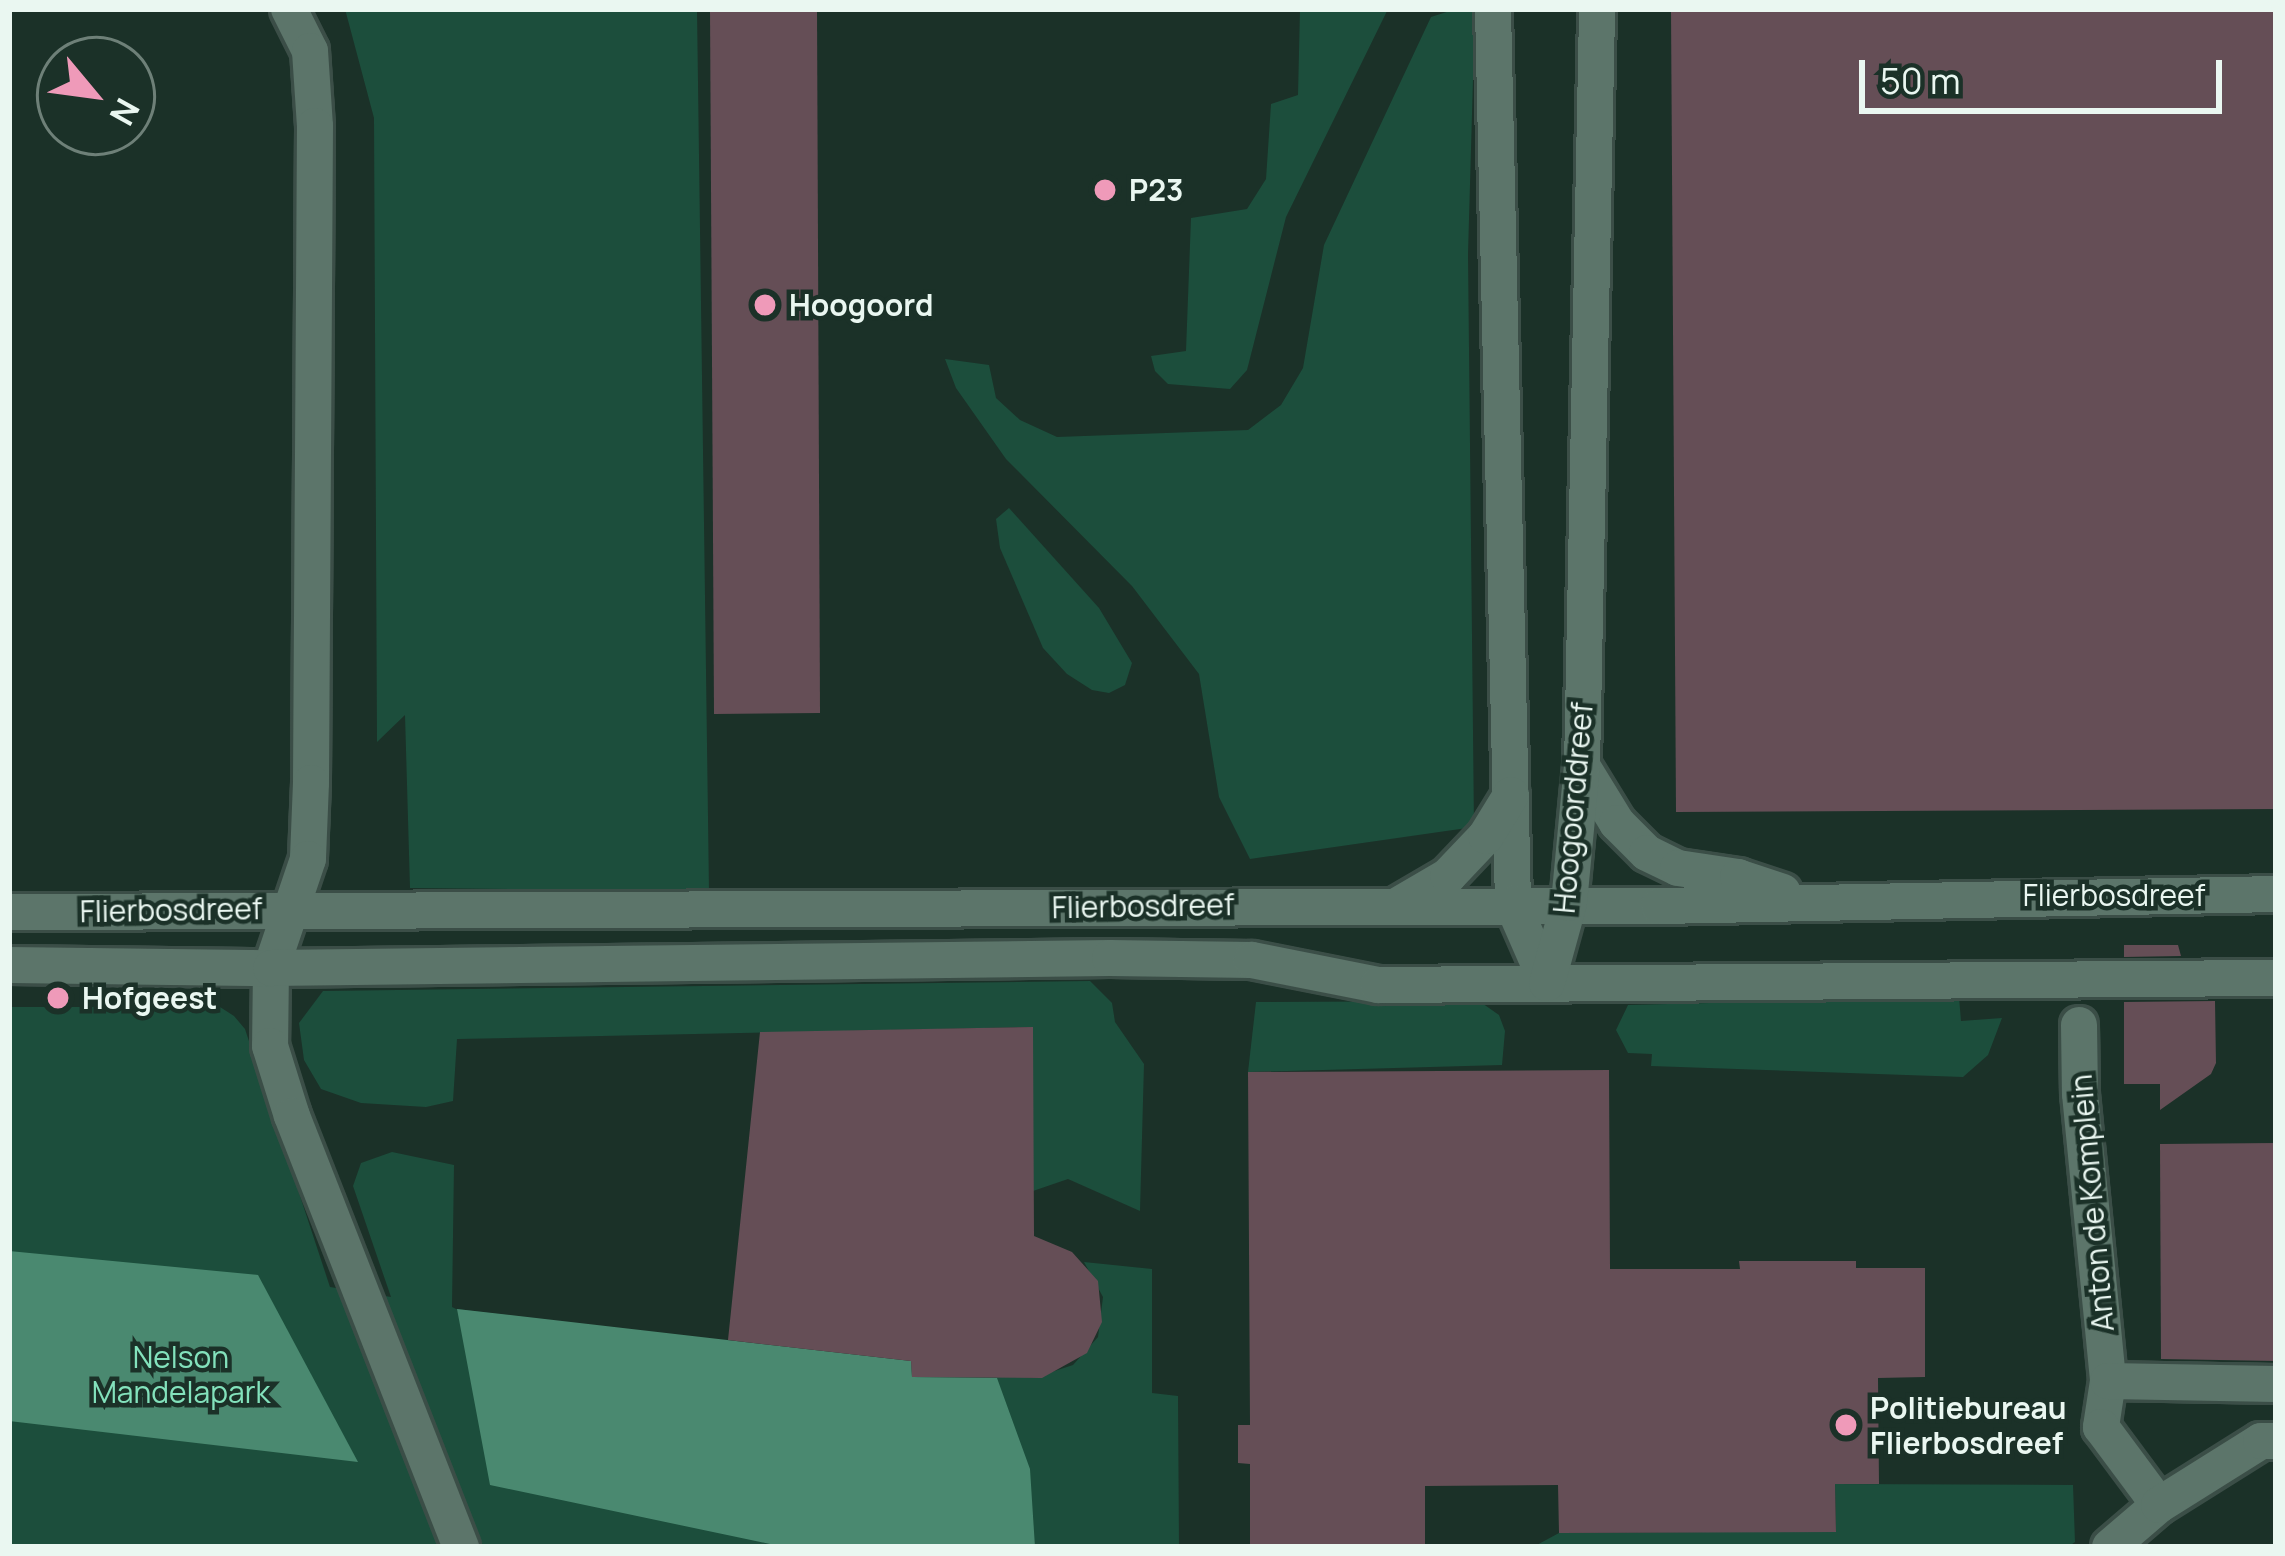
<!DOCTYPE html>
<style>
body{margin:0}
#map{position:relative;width:2285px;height:1556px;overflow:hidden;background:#1b3128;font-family:Manrope,sans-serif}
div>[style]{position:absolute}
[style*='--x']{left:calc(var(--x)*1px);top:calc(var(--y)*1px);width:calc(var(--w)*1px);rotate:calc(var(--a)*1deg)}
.green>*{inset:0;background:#1c4e3c}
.water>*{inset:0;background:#4a8970}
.building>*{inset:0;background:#654e56}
.roads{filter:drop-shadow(3px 0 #3b4e47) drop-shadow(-3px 0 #3b4e47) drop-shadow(0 3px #3b4e47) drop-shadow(0 -3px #3b4e47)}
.minor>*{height:36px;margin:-18px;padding:0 18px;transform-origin:18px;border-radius:18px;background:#5c756a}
.dots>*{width:33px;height:33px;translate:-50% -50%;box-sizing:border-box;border:6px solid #1b3128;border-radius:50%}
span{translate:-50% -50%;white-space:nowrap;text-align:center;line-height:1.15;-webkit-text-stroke:9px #1b3128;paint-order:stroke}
.poi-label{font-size:30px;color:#eaf7f1;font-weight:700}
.left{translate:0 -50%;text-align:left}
.street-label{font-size:30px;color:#eaf7f1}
.park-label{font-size:30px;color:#83e2bc}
.frame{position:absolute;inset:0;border:12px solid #eaf7f1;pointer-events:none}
.north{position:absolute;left:36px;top:36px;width:120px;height:120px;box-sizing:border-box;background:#1b3128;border:3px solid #6e8078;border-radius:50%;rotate:119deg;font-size:33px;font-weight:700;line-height:48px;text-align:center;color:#eaf7f1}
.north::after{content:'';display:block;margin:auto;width:42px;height:54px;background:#ef9ab9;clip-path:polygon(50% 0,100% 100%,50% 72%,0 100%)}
.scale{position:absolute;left:1859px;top:60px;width:363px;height:54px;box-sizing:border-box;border:6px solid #eaf7f1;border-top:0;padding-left:15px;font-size:36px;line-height:42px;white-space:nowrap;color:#eaf7f1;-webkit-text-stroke:9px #1b3128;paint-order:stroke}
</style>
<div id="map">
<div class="green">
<div style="clip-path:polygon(345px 9px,697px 9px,709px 891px,410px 888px,405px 715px,377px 742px,374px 118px)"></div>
<div style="clip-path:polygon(1300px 9px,1388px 9px,1286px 217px,1247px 370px,1230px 389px,1168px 384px,1155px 371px,1151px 356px,1186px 351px,1191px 218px,1247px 209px,1266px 179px,1271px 104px,1298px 95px)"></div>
<div style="clip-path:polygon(1456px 9px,1475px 9px,1468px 254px,1474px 827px,1250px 859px,1219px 797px,1199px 674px,1132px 586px,1006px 459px,956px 388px,945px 359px,989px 365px,996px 398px,1020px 420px,1057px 437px,1248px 430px,1281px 405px,1303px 368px,1324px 245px,1431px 17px)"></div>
<div style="clip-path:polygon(1009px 508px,1099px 608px,1132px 663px,1125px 685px,1109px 693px,1092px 690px,1067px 674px,1043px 648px,1000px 548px,996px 519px)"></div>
<div style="clip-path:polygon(1090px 981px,1112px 1003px,1115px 1022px,1144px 1064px,1140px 1211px,1068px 1179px,1033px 1191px,1032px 1027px,457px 1039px,453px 1101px,426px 1107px,361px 1103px,321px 1089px,304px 1060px,299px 1023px,323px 991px)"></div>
<div style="clip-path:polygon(1959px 997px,1961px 1021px,2002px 1018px,1988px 1055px,1963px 1077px,1651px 1066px,1652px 1054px,1628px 1053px,1616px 1030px,1628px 1005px)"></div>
<div style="clip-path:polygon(1479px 1001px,1499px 1015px,1505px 1031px,1502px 1065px,1248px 1072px,1256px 1002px)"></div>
<div style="clip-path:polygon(9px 1007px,220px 1007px,234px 1016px,245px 1029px,330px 1287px,391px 1297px,353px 1186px,361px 1163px,392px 1152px,454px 1165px,452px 1307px,456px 1309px,1033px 1378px,1073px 1365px,1098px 1337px,1103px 1297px,1084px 1262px,1152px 1269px,1152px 1393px,1178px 1396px,1179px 1547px,9px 1547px)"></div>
<div style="clip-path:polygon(1835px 1484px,2073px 1485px,2075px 1542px,2068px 1547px,1533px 1547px,1559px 1533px,1836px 1531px)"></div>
</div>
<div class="water">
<div style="clip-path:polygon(9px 1251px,258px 1275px,358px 1462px,9px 1421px)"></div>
<div style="clip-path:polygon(457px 1309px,911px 1361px,912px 1377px,997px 1378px,1030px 1469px,1035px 1547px,784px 1547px,490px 1485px)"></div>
</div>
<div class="building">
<div style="clip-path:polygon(710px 9px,817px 9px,820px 713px,714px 714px)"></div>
<div style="clip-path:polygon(1671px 9px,2276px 9px,2276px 809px,1676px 812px)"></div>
<div style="clip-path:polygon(2124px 945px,2178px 945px,2181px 956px,2124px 957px)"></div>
<div style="clip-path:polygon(2215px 1001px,2216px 1063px,2211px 1074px,2160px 1110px,2160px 1084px,2124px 1084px,2124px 1002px)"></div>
<div style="clip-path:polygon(1033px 1027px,1034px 1236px,1072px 1252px,1098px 1281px,1102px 1322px,1087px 1353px,1042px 1378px,912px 1377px,911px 1361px,728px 1340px,760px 1032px)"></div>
<div style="clip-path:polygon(1609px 1070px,1610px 1269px,1740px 1269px,1739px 1261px,1856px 1261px,1856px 1268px,1925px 1268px,1925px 1377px,1878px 1378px,1879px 1484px,1835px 1484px,1836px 1532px,1559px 1533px,1558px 1485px,1425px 1486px,1425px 1547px,1250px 1547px,1250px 1464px,1238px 1463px,1238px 1425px,1250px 1425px,1248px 1072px)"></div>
<div style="clip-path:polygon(2276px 1143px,2276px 1361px,2161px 1359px,2160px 1144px)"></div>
</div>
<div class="roads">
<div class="minor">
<div style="--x:289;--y:9;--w:47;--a:63.4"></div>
<div style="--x:310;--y:51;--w:75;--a:86.2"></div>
<div style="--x:315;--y:126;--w:657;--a:90.35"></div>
<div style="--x:311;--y:783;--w:76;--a:92.3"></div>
<div style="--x:308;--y:859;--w:115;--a:108.7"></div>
<div style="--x:271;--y:968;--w:78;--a:90.7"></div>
<div style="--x:270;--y:1046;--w:73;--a:72.6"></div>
<div style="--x:292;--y:1116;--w:463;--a:68.6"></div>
<div style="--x:1493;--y:9;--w:896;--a:88.72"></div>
<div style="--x:1513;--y:905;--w:85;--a:66.4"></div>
<div style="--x:1582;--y:766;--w:67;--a:58.4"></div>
<div style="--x:1617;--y:823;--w:42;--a:45"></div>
<div style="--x:1647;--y:853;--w:34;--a:26"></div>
<div style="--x:1678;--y:868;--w:61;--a:8.5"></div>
<div style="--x:1738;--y:877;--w:47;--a:18.4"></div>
<div style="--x:1400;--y:904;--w:56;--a:-30.3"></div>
<div style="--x:1448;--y:876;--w:55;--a:-46.5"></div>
<div style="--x:1486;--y:836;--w:48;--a:-58.6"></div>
<div style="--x:9;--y:912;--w:1650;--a:-0.21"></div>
<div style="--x:1659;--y:906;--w:617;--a:-1.11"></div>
<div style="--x:9;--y:965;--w:262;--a:0.7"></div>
<div style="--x:271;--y:968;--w:839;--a:-0.68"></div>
<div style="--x:1110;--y:958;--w:142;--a:0.8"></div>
<div style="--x:1252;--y:960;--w:128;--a:11.2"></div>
<div style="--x:1378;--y:985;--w:898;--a:-0.45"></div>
<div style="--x:1547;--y:983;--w:83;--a:-74.6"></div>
<div style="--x:1569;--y:903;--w:138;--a:-84.6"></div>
<div style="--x:1582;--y:766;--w:757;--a:-88.86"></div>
<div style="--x:2079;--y:1025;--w:69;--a:89.2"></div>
<div style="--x:2080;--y:1094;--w:288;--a:84.4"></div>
<div style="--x:2108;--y:1381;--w:47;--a:98.7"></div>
<div style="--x:2101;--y:1427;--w:97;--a:53.4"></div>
<div style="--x:2108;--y:1381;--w:168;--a:1"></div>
<div style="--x:2110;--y:1547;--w:65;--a:-40.6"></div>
<div style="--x:2159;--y:1505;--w:120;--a:-32.1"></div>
<div style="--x:2261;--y:1441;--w:15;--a:0"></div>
</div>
</div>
<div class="dots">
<div style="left:1105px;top:190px;background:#ef9ab9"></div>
<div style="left:765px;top:305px;background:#ef9ab9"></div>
<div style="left:58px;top:998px;background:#ef9ab9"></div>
<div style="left:1846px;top:1425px;background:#ef9ab9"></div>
</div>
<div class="poi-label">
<span class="left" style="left:1129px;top:190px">P23</span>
<span class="left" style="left:789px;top:305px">Hoogoord</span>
<span class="left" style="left:82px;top:998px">Hofgeest</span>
<span class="left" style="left:1870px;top:1425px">Politiebureau<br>Flierbosdreef</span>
</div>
<div class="street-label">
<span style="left:1573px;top:808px;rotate:-85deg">Hoogoorddreef</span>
<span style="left:2114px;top:895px">Flierbosdreef</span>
<span style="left:1143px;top:906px;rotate:-1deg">Flierbosdreef</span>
<span style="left:171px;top:910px;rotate:-1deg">Flierbosdreef</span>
<span style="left:2092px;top:1203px;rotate:-95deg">Anton de Komplein</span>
</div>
<div class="park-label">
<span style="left:181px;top:1374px">Nelson<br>Mandelapark</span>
</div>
<div class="frame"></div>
<div class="north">N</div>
<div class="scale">50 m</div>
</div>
